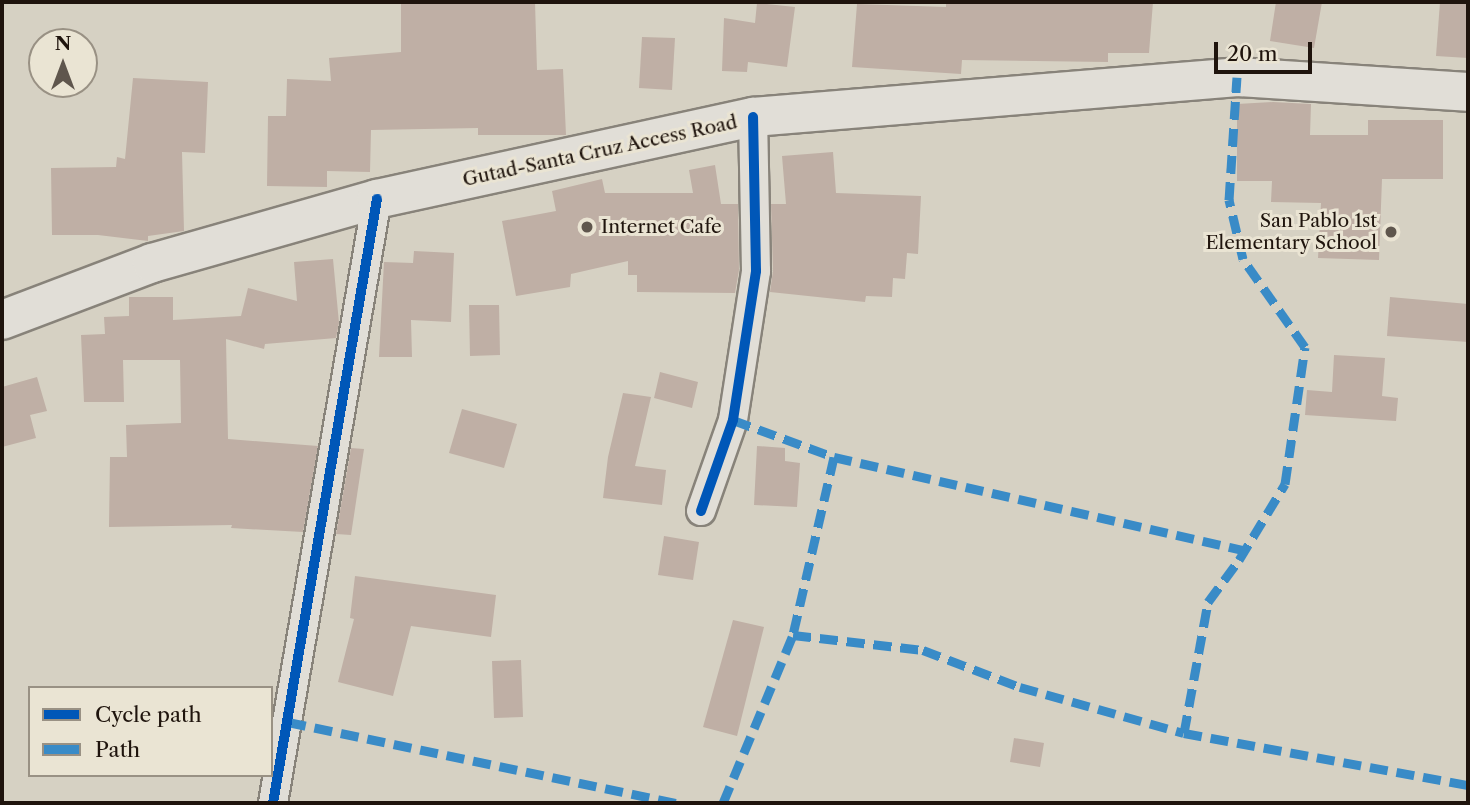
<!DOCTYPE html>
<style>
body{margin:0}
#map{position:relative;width:1470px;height:805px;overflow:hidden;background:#d6d1c3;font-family:"Libre Caslon Text",serif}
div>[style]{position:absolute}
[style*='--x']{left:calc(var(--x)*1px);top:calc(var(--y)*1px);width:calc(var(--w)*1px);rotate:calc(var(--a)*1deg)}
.building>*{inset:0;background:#bfafa5}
.roads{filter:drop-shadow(2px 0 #88837a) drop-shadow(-2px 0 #88837a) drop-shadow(0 2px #88837a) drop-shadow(0 -2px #88837a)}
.minor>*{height:28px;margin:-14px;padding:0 14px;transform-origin:14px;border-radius:14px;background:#e1ded7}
.secondary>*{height:38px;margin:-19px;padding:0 19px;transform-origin:19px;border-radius:19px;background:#e1ded7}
.quiet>*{height:9px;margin-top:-4.5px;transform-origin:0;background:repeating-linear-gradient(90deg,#398bc7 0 18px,transparent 0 27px)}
.cycleway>*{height:10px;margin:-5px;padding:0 5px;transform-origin:5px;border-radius:5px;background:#0057b8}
.dots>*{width:19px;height:19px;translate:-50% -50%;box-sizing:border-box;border:4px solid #eae4d3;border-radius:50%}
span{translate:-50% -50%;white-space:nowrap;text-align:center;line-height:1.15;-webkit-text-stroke:6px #eae4d3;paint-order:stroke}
.street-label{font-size:19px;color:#1f140d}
.poi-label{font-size:19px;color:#1f140d}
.right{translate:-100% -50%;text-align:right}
.left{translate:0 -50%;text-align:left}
.frame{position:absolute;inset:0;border:4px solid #1f140d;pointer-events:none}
.legend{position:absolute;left:28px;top:686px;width:245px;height:91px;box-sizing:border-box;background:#eae4d3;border:2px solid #999184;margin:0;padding:9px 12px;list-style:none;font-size:21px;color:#1f140d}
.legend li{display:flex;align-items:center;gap:14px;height:35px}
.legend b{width:35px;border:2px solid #999184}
.north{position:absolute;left:28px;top:28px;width:70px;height:70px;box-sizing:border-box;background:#eae4d3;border:2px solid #999184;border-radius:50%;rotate:0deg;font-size:19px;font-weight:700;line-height:28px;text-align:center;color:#1f140d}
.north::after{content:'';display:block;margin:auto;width:24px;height:32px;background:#5f564d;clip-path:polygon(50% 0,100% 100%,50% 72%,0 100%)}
.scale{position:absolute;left:1214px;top:42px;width:98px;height:32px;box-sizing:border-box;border:4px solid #1f140d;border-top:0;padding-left:9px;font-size:21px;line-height:24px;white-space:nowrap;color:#1f140d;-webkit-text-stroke:5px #eae4d3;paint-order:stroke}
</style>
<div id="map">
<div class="building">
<div style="clip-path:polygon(401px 2px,535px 2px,537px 70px,563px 69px,566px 135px,478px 135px,478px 128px,371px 130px,370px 172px,327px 171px,327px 187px,267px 186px,268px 116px,286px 116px,287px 79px,331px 81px,329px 58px,401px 52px)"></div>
<div style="clip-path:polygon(946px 2px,1153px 2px,1149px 53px,1108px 53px,1108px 62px,962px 60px,961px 74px,852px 67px,857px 4px,946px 7px)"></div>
<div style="clip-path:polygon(1276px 2px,1322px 2px,1314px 48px,1270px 41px)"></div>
<div style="clip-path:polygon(1440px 2px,1468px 2px,1468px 58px,1436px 56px)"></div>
<div style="clip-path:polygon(757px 3px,795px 7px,787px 67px,748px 62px,747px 72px,722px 71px,724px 18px,755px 23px)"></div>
<div style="clip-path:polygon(642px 37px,675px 38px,672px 90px,639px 88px)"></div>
<div style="clip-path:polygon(133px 78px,208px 82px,205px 153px,182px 152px,184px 231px,148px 236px,148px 241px,98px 235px,52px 235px,51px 168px,116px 167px,117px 157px,125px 159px)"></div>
<div style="clip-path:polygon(1273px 102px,1311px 104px,1310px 135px,1368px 135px,1368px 120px,1443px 120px,1443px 179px,1382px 179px,1379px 260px,1318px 258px,1321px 203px,1271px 202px,1272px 181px,1237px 181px,1237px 104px)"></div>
<div style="clip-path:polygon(833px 152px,836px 193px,921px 196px,918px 254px,907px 253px,905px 279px,893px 278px,892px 297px,866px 296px,865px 302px,770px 292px,773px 271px,771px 204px,786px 204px,782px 156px)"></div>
<div style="clip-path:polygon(715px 165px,721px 204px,738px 204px,739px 270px,735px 293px,637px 292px,637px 275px,628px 275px,628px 261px,571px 274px,570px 287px,516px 296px,502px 221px,556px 211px,552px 191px,602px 179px,605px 193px,693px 193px,689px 170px)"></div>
<div style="clip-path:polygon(414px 251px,454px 253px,451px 322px,411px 320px,412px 357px,379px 357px,384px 262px,413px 263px)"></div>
<div style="clip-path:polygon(333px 259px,339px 323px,336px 338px,265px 344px,264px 349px,226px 339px,228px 439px,318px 446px,303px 532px,231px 528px,232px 525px,109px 527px,110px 457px,127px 457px,126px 425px,181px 423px,180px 360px,123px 360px,124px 402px,84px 402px,81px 335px,105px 334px,104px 317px,129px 316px,129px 297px,173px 297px,173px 320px,241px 316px,248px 288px,297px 301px,294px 262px)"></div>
<div style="clip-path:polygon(1390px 297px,1468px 304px,1468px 342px,1387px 336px)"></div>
<div style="clip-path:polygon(469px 305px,499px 305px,500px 355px,470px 356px)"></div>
<div style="clip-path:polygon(1334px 355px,1385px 358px,1382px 396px,1398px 398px,1396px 421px,1305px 415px,1307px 390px,1332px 392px)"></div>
<div style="clip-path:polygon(660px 372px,698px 382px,692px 408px,654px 398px)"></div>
<div style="clip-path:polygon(37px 377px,47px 411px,30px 415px,36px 438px,2px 447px,2px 387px)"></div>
<div style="clip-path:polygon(623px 393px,651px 397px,635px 466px,666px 470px,662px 505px,603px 498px,608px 457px)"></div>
<div style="clip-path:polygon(462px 409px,517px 424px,504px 468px,449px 453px)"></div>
<div style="clip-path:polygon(757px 446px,785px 448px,785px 461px,800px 463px,797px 507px,754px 505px)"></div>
<div style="clip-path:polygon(351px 448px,364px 449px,351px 535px,336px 534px)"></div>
<div style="clip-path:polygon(664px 536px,699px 542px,693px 580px,658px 575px)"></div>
<div style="clip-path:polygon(355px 576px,496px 595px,491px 637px,411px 626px,393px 696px,338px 682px,354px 619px,350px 618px)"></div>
<div style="clip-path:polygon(733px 620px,764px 627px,737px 736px,703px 727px)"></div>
<div style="clip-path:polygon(521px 660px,523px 717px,494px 718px,492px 661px)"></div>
<div style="clip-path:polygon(1014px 738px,1044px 743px,1040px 767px,1010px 762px)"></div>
</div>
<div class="roads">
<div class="minor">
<div style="--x:701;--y:511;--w:96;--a:-70.6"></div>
<div style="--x:733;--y:420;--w:151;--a:-81.2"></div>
<div style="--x:756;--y:271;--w:154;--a:-91.1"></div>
<div style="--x:273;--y:803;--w:613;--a:-80.23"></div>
</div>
<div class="secondary">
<div style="--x:2;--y:320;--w:160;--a:-20.8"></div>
<div style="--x:152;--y:263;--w:234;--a:-15.9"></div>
<div style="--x:377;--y:199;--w:385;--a:-12.3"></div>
<div style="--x:753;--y:117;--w:486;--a:-4.7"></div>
<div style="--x:1237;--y:77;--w:231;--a:3.7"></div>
</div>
</div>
<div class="quiet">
<div style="--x:733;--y:420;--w:108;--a:20.1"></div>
<div style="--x:834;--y:457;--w:183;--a:103"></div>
<div style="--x:793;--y:635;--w:131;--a:6.6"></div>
<div style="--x:923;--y:650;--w:104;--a:20.9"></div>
<div style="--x:1020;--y:687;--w:170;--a:15.7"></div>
<div style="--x:1184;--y:733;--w:133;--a:-79.6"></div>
<div style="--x:1208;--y:602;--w:52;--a:-53.6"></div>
<div style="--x:1239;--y:560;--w:89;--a:-58.8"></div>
<div style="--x:1285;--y:484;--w:138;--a:-81.7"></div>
<div style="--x:1305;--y:347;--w:108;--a:-125.2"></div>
<div style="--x:1243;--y:259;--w:61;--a:-103.3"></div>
<div style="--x:1229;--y:200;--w:123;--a:-86.3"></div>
<div style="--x:834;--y:457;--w:421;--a:12.8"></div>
<div style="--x:288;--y:722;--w:397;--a:11.8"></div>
<div style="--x:1184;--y:733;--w:289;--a:10.4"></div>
<div style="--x:723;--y:803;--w:182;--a:-67.4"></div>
</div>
<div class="cycleway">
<div style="--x:701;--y:511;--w:96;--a:-70.6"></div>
<div style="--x:733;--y:420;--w:151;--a:-81.2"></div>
<div style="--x:756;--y:271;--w:154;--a:-91.1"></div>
<div style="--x:273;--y:803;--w:613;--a:-80.23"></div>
</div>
<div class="dots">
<div style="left:587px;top:227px;background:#5f564d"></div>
<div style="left:1391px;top:232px;background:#5f564d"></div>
</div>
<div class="street-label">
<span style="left:600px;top:151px;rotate:-12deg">Gutad-Santa Cruz Access Road</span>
</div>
<div class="poi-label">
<span class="right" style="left:1377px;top:232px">San Pablo 1st<br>Elementary School</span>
<span class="left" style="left:601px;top:227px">Internet Cafe</span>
</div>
<div class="frame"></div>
<ul class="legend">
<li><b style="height:9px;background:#0057b8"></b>Cycle path</li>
<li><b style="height:9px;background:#398bc7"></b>Path</li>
</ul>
<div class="north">N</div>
<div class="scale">20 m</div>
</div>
